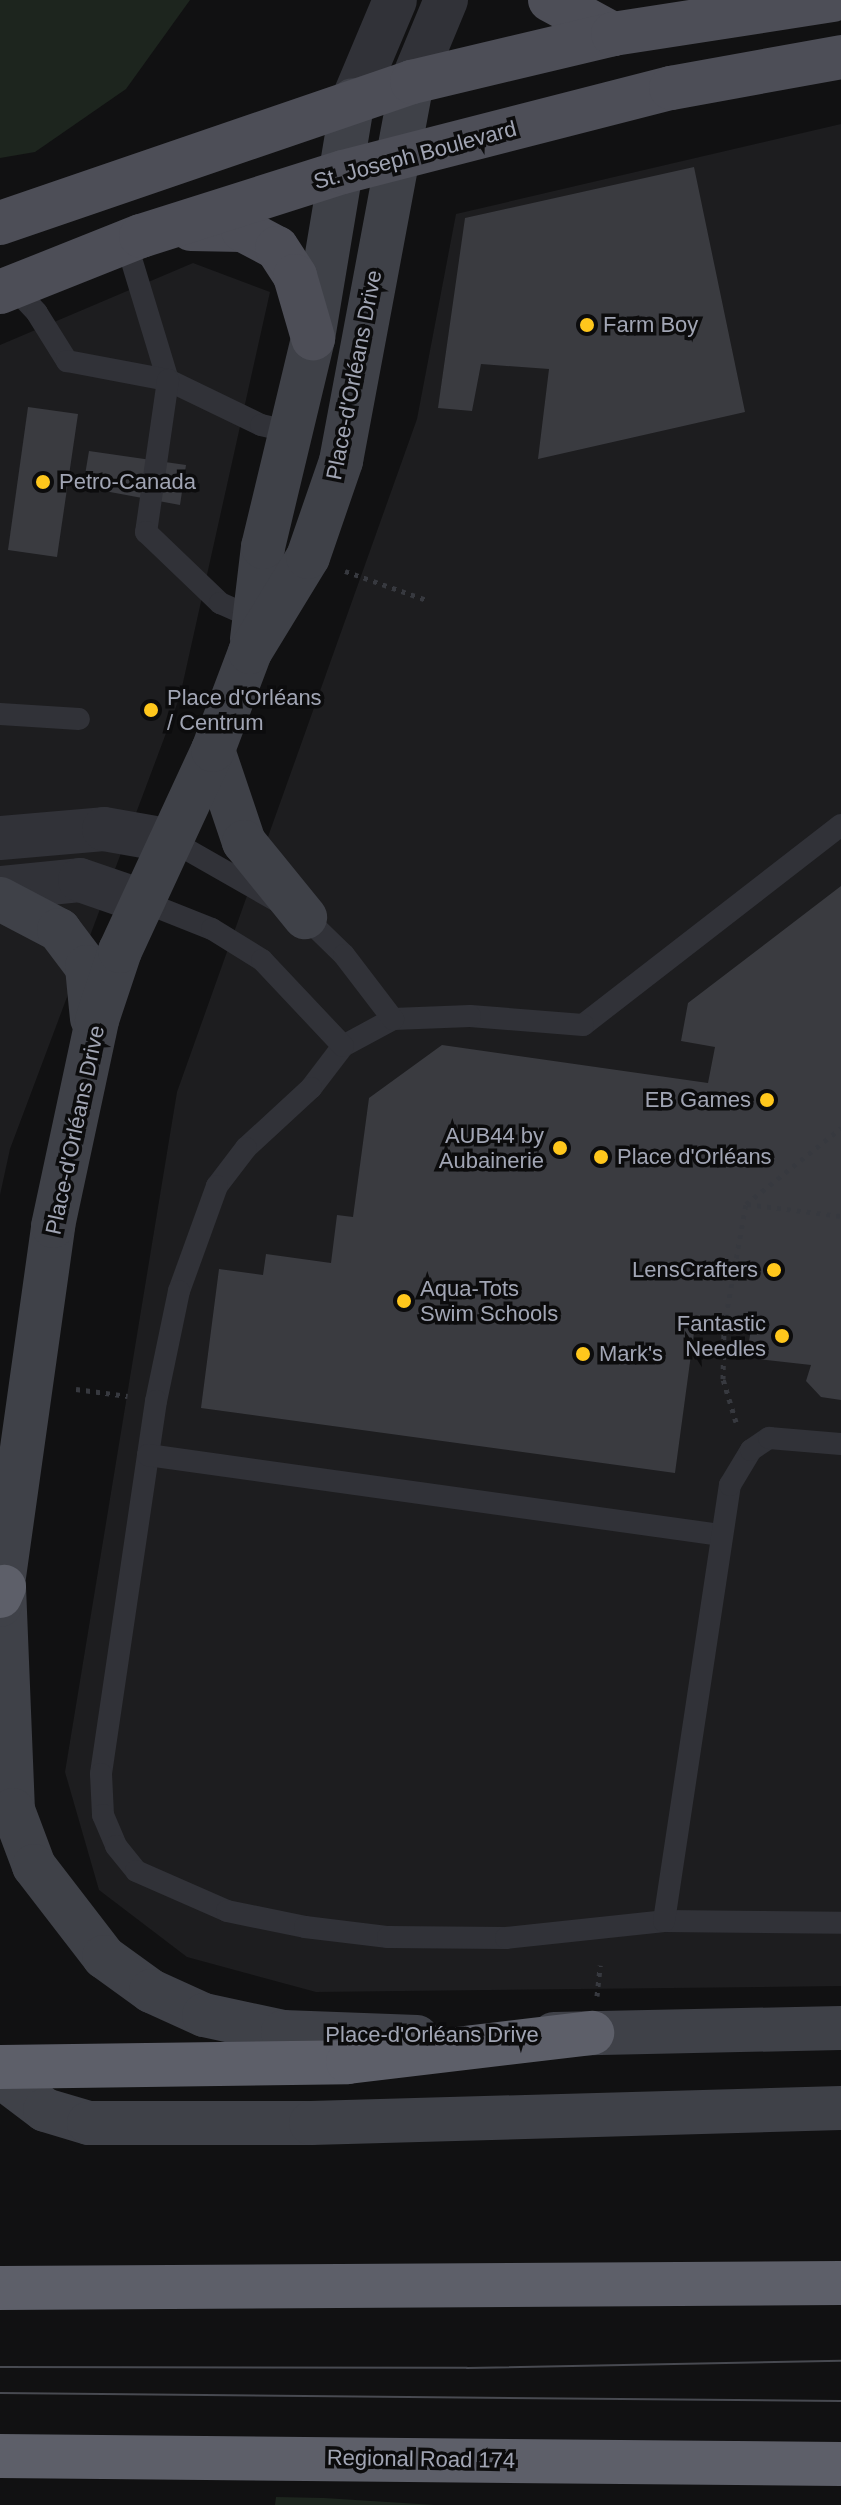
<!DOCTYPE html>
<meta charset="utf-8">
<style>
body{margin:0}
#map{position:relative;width:841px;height:2505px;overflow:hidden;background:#111112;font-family:Helvetica,sans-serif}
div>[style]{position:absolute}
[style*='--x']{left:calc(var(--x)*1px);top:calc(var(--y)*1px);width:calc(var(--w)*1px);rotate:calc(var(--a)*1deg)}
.built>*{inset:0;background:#1d1d1f}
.green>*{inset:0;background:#1d251e}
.building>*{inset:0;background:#3a3b40}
.path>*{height:5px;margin-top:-2.5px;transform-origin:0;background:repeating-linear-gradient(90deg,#37393f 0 4px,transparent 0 10px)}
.service>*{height:22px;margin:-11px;padding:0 11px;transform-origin:11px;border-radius:11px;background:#313238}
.tertiary>*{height:44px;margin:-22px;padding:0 22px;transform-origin:22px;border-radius:22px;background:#313238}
.secondary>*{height:44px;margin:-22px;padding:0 22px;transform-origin:22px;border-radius:22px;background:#3f4148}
.primary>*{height:44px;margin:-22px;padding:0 22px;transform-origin:22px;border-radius:22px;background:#4d4e57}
.motorway>*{height:44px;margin:-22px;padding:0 22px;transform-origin:22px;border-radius:22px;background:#5d5f69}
.tram>*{height:2px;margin:-1px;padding:0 1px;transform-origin:1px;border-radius:1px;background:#484a51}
.dots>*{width:22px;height:22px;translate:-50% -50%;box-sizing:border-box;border:4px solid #0c0c0d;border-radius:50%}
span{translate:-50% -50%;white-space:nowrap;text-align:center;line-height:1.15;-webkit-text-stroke:7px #0c0c0d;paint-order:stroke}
.street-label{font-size:22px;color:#a1a5b4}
.poi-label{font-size:22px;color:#a1a5b4}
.left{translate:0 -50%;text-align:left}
.right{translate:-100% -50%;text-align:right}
</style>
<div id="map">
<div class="built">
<div style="clip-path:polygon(841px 124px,841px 1986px,316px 1992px,187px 1957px,99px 1890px,65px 1772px,177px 1092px,417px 419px,456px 214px)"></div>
<div style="clip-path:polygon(193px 263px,270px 292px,180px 696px,10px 1149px,0 1195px,0 345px)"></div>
</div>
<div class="green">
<div style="clip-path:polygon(0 0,190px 0,126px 89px,35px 152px,0 158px)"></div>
<div style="clip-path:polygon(276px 2497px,324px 2498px,435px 2505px,275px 2505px)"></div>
</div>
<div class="building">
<div style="clip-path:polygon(694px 167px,745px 412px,538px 459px,549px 369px,481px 364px,472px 411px,438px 408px,465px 218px)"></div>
<div style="clip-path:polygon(28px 407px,78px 414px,57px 557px,8px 550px)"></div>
<div style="clip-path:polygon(89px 451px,186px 465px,180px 505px,83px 487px)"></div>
<div style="clip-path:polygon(841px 886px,841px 1400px,821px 1397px,806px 1381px,811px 1365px,758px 1359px,748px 1348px,751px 1329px,695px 1325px,675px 1473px,201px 1408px,219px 1269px,263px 1275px,266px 1254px,331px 1263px,337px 1215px,353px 1217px,369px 1098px,442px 1045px,708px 1083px,715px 1047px,681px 1041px,688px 1003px)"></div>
</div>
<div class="path">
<div style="--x:345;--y:571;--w:87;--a:19.5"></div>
<div style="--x:747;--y:1204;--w:95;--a:7.3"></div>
<div style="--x:76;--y:1389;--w:52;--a:7.7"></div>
<div style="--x:736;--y:1422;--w:45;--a:-106.8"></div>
<div style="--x:723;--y:1379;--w:52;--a:-88.9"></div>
<div style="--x:724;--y:1327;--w:125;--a:-79.9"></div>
<div style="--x:746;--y:1204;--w:122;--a:-38.7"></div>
<div style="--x:597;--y:1996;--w:31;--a:-84"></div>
</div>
<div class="service">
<div style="--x:126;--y:242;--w:144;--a:73.1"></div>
<div style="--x:168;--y:380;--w:103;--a:25.8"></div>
<div style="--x:261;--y:425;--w:31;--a:13"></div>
<div style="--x:13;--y:287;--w:35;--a:47"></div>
<div style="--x:37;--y:313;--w:57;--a:58"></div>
<div style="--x:67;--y:361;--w:103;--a:10.7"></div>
<div style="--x:168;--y:380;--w:154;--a:98.2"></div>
<div style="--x:146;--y:532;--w:103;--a:43.8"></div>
<div style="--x:220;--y:603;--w:37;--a:24"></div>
<div style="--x:0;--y:714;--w:79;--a:3.6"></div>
<div style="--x:841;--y:825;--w:326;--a:142.2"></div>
<div style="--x:583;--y:1025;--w:113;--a:-175.4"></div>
<div style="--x:470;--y:1016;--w:77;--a:177.8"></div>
<div style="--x:393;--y:1019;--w:57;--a:151.6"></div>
<div style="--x:343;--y:1046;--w:53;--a:127.3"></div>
<div style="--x:311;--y:1088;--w:88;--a:137.3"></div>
<div style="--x:246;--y:1148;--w:48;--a:127.3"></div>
<div style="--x:217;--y:1186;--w:112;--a:109.9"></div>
<div style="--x:179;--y:1291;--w:112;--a:101.8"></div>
<div style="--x:156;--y:1401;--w:377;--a:98.4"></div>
<div style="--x:101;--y:1774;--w:41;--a:87.2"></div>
<div style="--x:103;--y:1815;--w:34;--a:67"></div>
<div style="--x:116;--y:1846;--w:32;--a:51"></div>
<div style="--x:136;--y:1871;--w:99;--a:23.7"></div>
<div style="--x:227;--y:1911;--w:80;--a:11.6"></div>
<div style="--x:305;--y:1927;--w:84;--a:6.9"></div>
<div style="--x:388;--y:1937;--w:118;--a:0.5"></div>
<div style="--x:506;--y:1938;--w:159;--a:-6.1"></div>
<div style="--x:664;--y:1921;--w:177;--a:0.6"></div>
<div style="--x:172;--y:841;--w:153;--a:29.7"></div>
<div style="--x:305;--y:917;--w:54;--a:44.3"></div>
<div style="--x:344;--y:955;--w:81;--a:52.6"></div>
<div style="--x:144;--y:902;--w:73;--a:21.7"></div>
<div style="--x:212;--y:929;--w:59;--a:31.8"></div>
<div style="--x:262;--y:960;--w:118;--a:46.7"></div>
<div style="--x:148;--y:1455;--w:579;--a:7.95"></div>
<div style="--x:664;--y:1921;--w:441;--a:-81.4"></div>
<div style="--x:730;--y:1485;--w:41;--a:-59"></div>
<div style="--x:751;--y:1450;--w:22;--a:-34"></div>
<div style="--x:769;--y:1438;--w:72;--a:4.8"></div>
</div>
<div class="tertiary">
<div style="--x:412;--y:82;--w:89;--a:-67.5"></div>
<div style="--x:353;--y:100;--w:108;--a:-67.2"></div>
<div style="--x:0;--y:838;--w:104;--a:-4.9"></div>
<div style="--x:104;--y:829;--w:69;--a:10"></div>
<div style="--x:0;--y:888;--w:80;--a:-5.7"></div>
<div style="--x:80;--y:880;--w:68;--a:19"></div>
</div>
<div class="secondary">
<div style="--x:252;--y:639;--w:93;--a:-83.2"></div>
<div style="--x:263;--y:547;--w:215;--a:-76.5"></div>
<div style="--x:313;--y:338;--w:241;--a:-80.5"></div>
<div style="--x:213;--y:750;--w:97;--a:71.4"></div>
<div style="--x:244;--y:842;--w:97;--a:50.9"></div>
<div style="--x:0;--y:899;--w:67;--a:27.7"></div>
<div style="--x:59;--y:930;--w:46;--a:52.9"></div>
<div style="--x:87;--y:967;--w:52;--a:84.5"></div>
<div style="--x:4;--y:1587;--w:223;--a:87.7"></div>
<div style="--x:13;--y:1810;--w:60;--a:69.4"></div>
<div style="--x:34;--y:1866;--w:115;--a:52.4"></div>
<div style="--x:104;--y:1957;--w:58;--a:35.9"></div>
<div style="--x:151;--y:1991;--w:58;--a:24.4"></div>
<div style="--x:204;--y:2015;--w:81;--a:12.1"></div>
<div style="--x:283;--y:2032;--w:134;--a:2.1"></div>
<div style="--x:0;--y:1605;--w:383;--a:-82"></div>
<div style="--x:53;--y:1226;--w:211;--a:-77.9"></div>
<div style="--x:97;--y:1020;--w:73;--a:-71.6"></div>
<div style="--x:120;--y:951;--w:221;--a:-65.2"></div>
<div style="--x:213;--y:750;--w:105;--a:-69.3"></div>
<div style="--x:250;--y:652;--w:111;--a:-58.6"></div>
<div style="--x:308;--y:557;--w:102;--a:-71"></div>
<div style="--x:341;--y:461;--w:386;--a:-79.4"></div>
<div style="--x:554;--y:2034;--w:287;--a:-1.2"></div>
<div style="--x:0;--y:2076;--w:56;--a:37.1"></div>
<div style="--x:45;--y:2110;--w:46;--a:16.5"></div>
<div style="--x:89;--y:2123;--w:222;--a:0"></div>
<div style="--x:311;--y:2123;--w:530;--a:-1.62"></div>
</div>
<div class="primary">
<div style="--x:550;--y:0;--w:72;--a:28.4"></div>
<div style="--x:0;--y:223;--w:435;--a:-18.9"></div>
<div style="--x:412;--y:82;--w:207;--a:-13.4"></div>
<div style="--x:613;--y:34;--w:222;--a:-8.8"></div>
<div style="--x:191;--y:229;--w:52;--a:1.1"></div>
<div style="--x:243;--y:230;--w:38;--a:28"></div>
<div style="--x:277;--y:248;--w:33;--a:57"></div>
<div style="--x:295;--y:276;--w:65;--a:73.8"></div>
<div style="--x:0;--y:292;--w:152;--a:-21.7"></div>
<div style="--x:141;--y:236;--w:212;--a:-17.6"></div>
<div style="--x:343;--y:172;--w:339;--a:-14.4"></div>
<div style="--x:671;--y:88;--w:173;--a:-10.3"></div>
</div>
<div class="motorway">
<div style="--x:0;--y:1596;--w:10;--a:-66"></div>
<div style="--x:0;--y:2067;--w:348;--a:-0.8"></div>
<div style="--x:348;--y:2062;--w:246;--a:-6.8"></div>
<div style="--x:0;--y:2288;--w:841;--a:-0.34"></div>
<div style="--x:0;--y:2456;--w:841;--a:0.55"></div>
</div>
<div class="tram">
<div style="--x:0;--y:2367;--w:467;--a:0.1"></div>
<div style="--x:467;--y:2368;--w:374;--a:-1.1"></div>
<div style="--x:0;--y:2393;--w:841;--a:0.55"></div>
</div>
<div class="dots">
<div style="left:587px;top:325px;background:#ffc71c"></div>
<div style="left:43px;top:482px;background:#ffc71c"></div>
<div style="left:151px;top:710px;background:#ffc71c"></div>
<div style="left:767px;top:1100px;background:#ffc71c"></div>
<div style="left:560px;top:1148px;background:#ffc71c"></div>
<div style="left:601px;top:1157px;background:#ffc71c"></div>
<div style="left:774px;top:1270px;background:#ffc71c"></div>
<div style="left:404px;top:1301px;background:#ffc71c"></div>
<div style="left:782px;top:1336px;background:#ffc71c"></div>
<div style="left:583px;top:1354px;background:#ffc71c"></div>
</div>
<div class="street-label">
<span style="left:415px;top:155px;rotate:-15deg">St. Joseph Boulevard</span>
<span style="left:354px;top:375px;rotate:-79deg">Place-d'Orléans Drive</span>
<span style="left:75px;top:1130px;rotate:-78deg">Place-d'Orléans Drive</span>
<span style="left:432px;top:2035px">Place-d'Orléans Drive</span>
<span style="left:421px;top:2459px;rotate:1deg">Regional Road 174</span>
</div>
<div class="poi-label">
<span class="left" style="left:603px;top:325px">Farm Boy</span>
<span class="left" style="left:59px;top:482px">Petro-Canada</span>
<span class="left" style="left:167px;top:710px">Place d'Orléans<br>/ Centrum</span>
<span class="right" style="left:751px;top:1100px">EB Games</span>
<span class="right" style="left:544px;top:1148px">AUB44 by<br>Aubainerie</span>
<span class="left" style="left:617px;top:1157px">Place d'Orléans</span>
<span class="right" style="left:758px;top:1270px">LensCrafters</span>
<span class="left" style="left:420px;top:1301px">Aqua-Tots<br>Swim Schools</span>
<span class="right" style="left:766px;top:1336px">Fantastic<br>Needles</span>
<span class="left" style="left:599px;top:1354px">Mark's</span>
</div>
</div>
